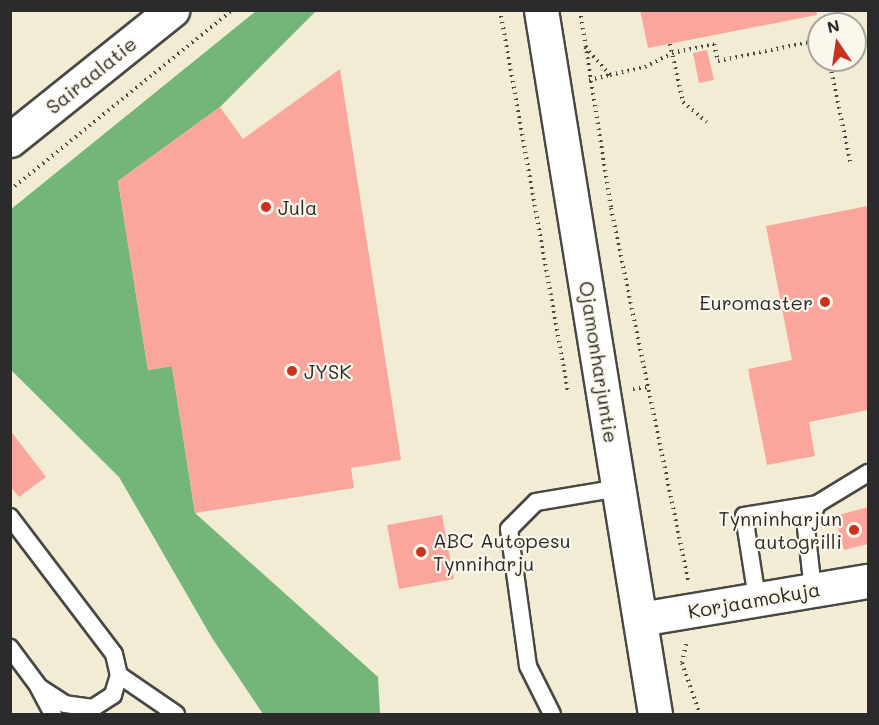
<!DOCTYPE html>
<style>
body{margin:0}
#map{position:relative;width:879px;height:725px;overflow:hidden;background:#f2ecd4;font-family:Mali,sans-serif}
div>[style]{position:absolute}
[style*='--x']{left:calc(var(--x)*1px);top:calc(var(--y)*1px);width:calc(var(--w)*1px);rotate:calc(var(--a)*1deg)}
.forest>*{inset:0;background:#74b679}
.building>*{inset:0;background:#faa69d}
.path>*{height:4px;margin-top:-2px;transform-origin:0;background:repeating-linear-gradient(90deg,#494844 0 1.5px,transparent 0 6px)}
.roads{filter:drop-shadow(2px 0 #494844) drop-shadow(-2px 0 #494844) drop-shadow(0 2px #494844) drop-shadow(0 -2px #494844)}
.service>*{height:16px;margin:-8px;padding:0 8px;transform-origin:8px;border-radius:8px;background:#fff}
.minor>*{height:33px;margin:-16.5px;padding:0 16.5px;transform-origin:16.5px;border-radius:16.5px;background:#fff}
.secondary>*{height:33px;margin:-16.5px;padding:0 16.5px;transform-origin:16.5px;border-radius:16.5px;background:#fff}
.dots>*{width:16px;height:16px;translate:-50% -50%;box-sizing:border-box;border:3px solid #fbf7ec;border-radius:50%}
span{translate:-50% -50%;white-space:nowrap;text-align:center;line-height:1.15;-webkit-text-stroke:4.5px #fbf7ec;paint-order:stroke}
.street-label{font-size:20px;color:#2b2b2b}
.poi-label{font-size:20px;color:#2b2b2b}
.left{translate:0 -50%;text-align:left}
.right{translate:-100% -50%;text-align:right}
.frame{position:absolute;inset:0;border:12px solid #2b2b2b;pointer-events:none}
.north{position:absolute;left:807px;top:12px;width:60px;height:60px;box-sizing:border-box;background:#fbf7ec;border:2px solid #a8a59f;border-radius:50%;rotate:347deg;font-size:16px;font-weight:700;line-height:24px;text-align:center;color:#2b2b2b}
.north::after{content:'';display:block;margin:auto;width:21px;height:27px;background:#c8321e;clip-path:polygon(50% 0,100% 100%,50% 72%,0 100%)}
</style>
<div id="map">
<div class="forest">
<div style="clip-path:polygon(256px 11px,316px 11px,220px 107px,118px 181px,148px 370px,172px 366px,195px 513px,378px 677px,380px 714px,263px 714px,212px 638px,119px 477px,11px 370px,10px 210px)"></div>
</div>
<div class="building">
<div style="clip-path:polygon(640px 10px,816px 10px,817px 15px,648px 48px)"></div>
<div style="clip-path:polygon(707px 50px,714px 80px,699px 83px,693px 53px)"></div>
<div style="clip-path:polygon(340px 69px,401px 460px,351px 468px,354px 488px,195px 513px,172px 366px,148px 370px,118px 181px,220px 107px,243px 139px)"></div>
<div style="clip-path:polygon(868px 206px,868px 410px,809px 422px,815px 456px,767px 465px,748px 369px,792px 360px,766px 226px)"></div>
<div style="clip-path:polygon(10px 430px,46px 477px,19px 497px,10px 486px)"></div>
<div style="clip-path:polygon(868px 507px,868px 544px,844px 550px,835px 516px)"></div>
<div style="clip-path:polygon(442px 515px,454px 579px,399px 589px,387px 525px)"></div>
</div>
<div class="path">
<div style="--x:500;--y:10;--w:387;--a:79.9"></div>
<div style="--x:580;--y:10;--w:200;--a:81.1"></div>
<div style="--x:611;--y:208;--w:381;--a:78.3"></div>
<div style="--x:855;--y:32;--w:13;--a:-9"></div>
<div style="--x:670;--y:44;--w:59;--a:77.4"></div>
<div style="--x:683;--y:102;--w:31;--a:40"></div>
<div style="--x:585;--y:47;--w:38;--a:48"></div>
<div style="--x:610;--y:75;--w:36;--a:-13"></div>
<div style="--x:645;--y:67;--w:30;--a:-27"></div>
<div style="--x:672;--y:53;--w:43;--a:-12.1"></div>
<div style="--x:714;--y:44;--w:17;--a:77"></div>
<div style="--x:718;--y:61;--w:103;--a:-11.7"></div>
<div style="--x:829;--y:60;--w:107;--a:78.2"></div>
<div style="--x:589;--y:80;--w:22;--a:-13"></div>
<div style="--x:10;--y:190;--w:286;--a:-39"></div>
<div style="--x:633;--y:389;--w:15;--a:-8"></div>
<div style="--x:686;--y:644;--w:19;--a:102"></div>
<div style="--x:682;--y:663;--w:54;--a:70.6"></div>
</div>
<div class="roads">
<div class="service">
<div style="--x:10;--y:517;--w:172;--a:52.8"></div>
<div style="--x:114;--y:654;--w:22;--a:77"></div>
<div style="--x:119;--y:675;--w:21;--a:107"></div>
<div style="--x:113;--y:695;--w:24;--a:147"></div>
<div style="--x:93;--y:708;--w:28;--a:-172"></div>
<div style="--x:65;--y:704;--w:31;--a:-147"></div>
<div style="--x:39;--y:687;--w:49;--a:-126.6"></div>
<div style="--x:813;--y:590;--w:62;--a:-96.4"></div>
<div style="--x:806;--y:528;--w:26;--a:-65"></div>
<div style="--x:817;--y:504;--w:60;--a:-31.3"></div>
<div style="--x:757;--y:598;--w:83;--a:-99"></div>
<div style="--x:744;--y:516;--w:74;--a:-9.3"></div>
<div style="--x:119;--y:675;--w:69;--a:34.4"></div>
<div style="--x:39;--y:688;--w:30;--a:62"></div>
<div style="--x:552;--y:714;--w:54;--a:-116.6"></div>
<div style="--x:528;--y:666;--w:138;--a:-97.9"></div>
<div style="--x:509;--y:529;--w:38;--a:-45"></div>
<div style="--x:536;--y:502;--w:85;--a:-9.5"></div>
</div>
<div class="minor">
<div style="--x:10;--y:140;--w:208;--a:-38.7"></div>
<div style="--x:640;--y:619;--w:231;--a:-9.5"></div>
</div>
<div class="secondary">
<div style="--x:541;--y:10;--w:713;--a:80.8"></div>
</div>
</div>
<div class="dots">
<div style="left:266px;top:207px;background:#c8321e"></div>
<div style="left:825px;top:302px;background:#c8321e"></div>
<div style="left:292px;top:371px;background:#c8321e"></div>
<div style="left:854px;top:530px;background:#c8321e"></div>
<div style="left:421px;top:552px;background:#c8321e"></div>
</div>
<div class="street-label">
<span style="left:91px;top:75px;rotate:-39deg">Sairaalatie</span>
<span style="left:599px;top:362px;rotate:81deg">Ojamonharjuntie</span>
<span style="left:754px;top:600px;rotate:-10deg">Korjaamokuja</span>
</div>
<div class="poi-label">
<span class="left" style="left:278px;top:207px">Jula</span>
<span class="right" style="left:813px;top:302px">Euromaster</span>
<span class="left" style="left:304px;top:371px">JYSK</span>
<span class="right" style="left:842px;top:530px">Tynninharjun<br>autogrilli</span>
<span class="left" style="left:433px;top:552px">ABC Autopesu<br>Tynniharju</span>
</div>
<div class="frame"></div>
<div class="north">N</div>
</div>
